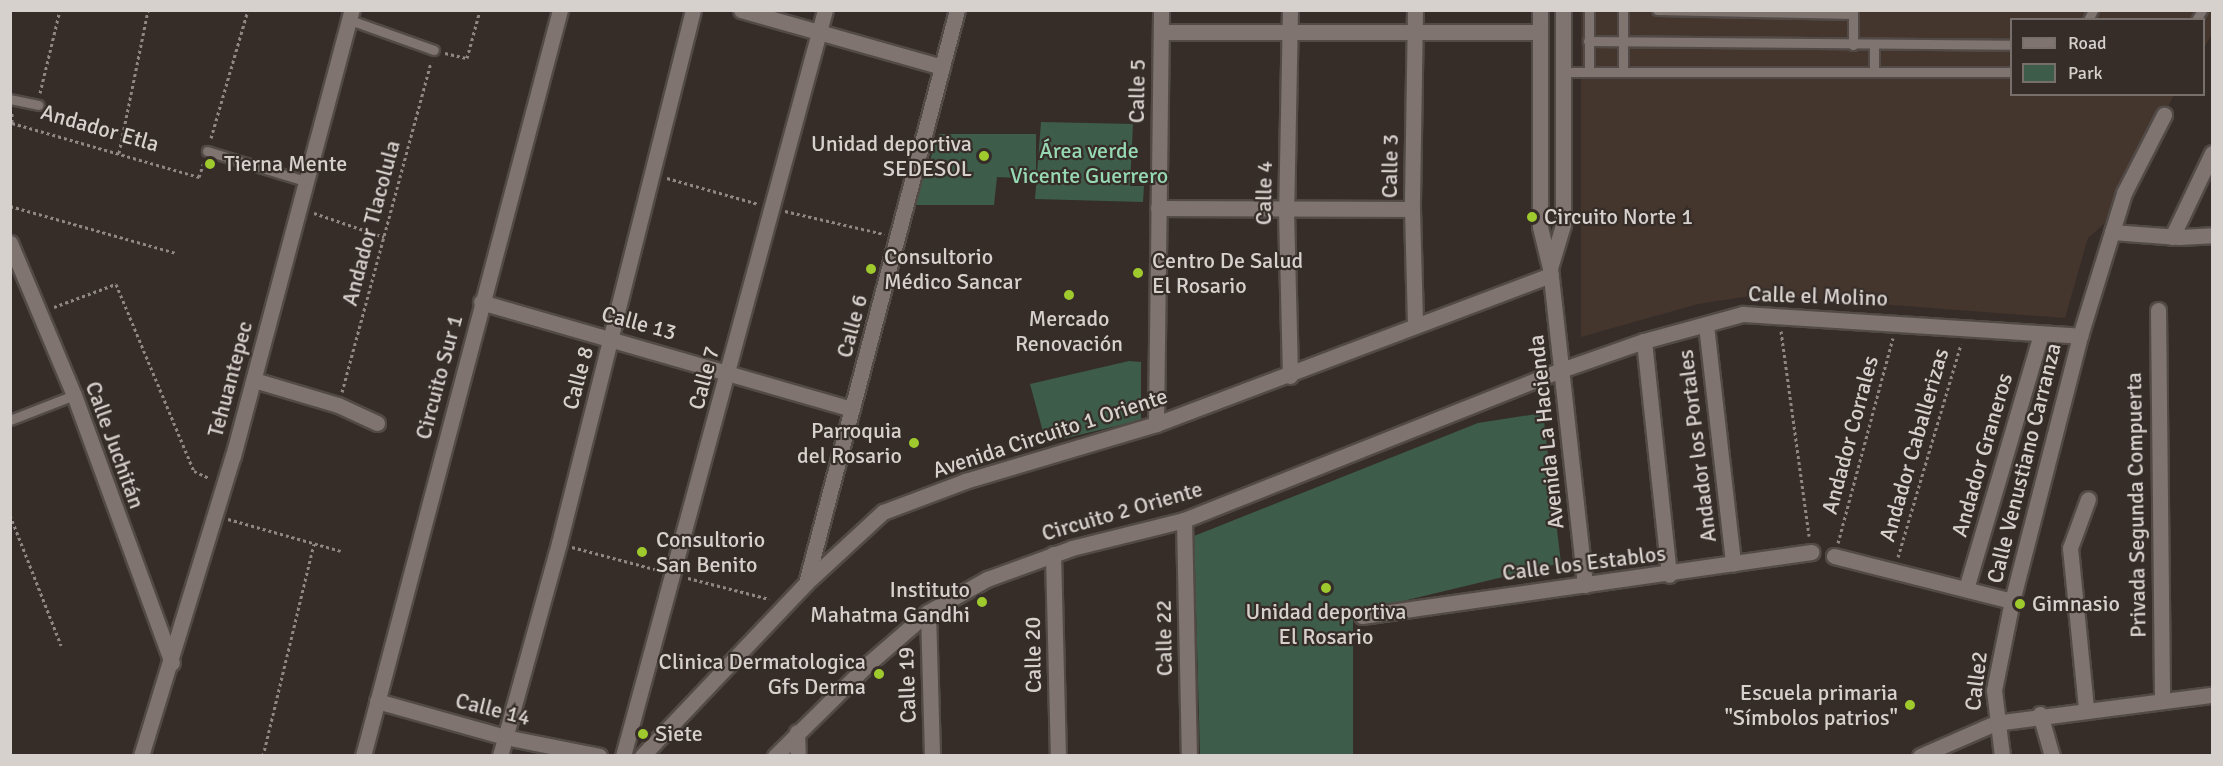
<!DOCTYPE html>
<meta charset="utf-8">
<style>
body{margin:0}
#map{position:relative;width:2223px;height:766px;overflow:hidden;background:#362d29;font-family:Signika,sans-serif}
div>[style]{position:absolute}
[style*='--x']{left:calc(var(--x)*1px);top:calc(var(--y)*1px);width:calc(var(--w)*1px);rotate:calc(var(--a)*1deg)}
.built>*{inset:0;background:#44352d}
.green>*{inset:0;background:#3d5c4a}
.path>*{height:3px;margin-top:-1.5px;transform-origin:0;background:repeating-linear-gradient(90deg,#8e8783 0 3px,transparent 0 6px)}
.roads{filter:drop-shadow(2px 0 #524a46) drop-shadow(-2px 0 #524a46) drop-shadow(0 2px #524a46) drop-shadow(0 -2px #524a46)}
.service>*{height:9px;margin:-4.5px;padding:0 4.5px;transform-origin:4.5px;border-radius:4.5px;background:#7f746f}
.minor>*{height:15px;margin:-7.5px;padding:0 7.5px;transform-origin:7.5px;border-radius:7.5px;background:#7f746f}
.dots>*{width:16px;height:16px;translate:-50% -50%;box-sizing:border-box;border:3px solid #362d29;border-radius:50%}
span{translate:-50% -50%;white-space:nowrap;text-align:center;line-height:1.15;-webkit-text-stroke:4.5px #362d29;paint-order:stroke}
.street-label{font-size:22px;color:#d7d1ce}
.poi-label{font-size:22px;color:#d7d1ce}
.right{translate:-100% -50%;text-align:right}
.left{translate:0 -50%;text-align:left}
.park-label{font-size:22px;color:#96d9b3}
.frame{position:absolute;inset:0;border:12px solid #d7d1ce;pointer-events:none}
.legend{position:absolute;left:2010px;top:18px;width:195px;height:78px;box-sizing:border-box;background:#362d29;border:2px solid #766f6b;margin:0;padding:8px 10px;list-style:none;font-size:18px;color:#d7d1ce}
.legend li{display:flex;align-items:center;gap:12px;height:30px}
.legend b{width:30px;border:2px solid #766f6b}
</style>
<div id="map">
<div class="built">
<div style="clip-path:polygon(2212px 10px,2212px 34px,2204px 48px,2204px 20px,2012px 20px,2012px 94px,2174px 95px,2111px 218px,2088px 238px,2065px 318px,1757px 295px,1698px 304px,1581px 337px,1581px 11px)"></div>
</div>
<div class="green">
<div style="clip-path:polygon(1041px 122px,1133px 124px,1130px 186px,1144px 186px,1143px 202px,1035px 199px)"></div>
<div style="clip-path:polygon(939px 134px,1036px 134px,1036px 179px,997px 177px,994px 205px,914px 205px)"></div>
<div style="clip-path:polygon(1129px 361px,1141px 362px,1141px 420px,1046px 443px,1030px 384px)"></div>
<div style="clip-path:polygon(1543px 413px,1561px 563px,1353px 613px,1353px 755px,1200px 755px,1194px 536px,1478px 423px)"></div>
</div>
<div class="path">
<div style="--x:445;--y:53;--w:23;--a:13"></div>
<div style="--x:467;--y:58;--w:50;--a:-74.8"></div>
<div style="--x:40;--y:93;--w:85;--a:-76.5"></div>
<div style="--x:12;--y:113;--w:10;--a:90"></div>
<div style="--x:12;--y:123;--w:195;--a:16.1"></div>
<div style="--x:199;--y:177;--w:16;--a:-72"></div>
<div style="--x:211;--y:138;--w:133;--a:-73.9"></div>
<div style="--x:119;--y:153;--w:146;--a:-78.5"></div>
<div style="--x:667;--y:178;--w:95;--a:15.9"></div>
<div style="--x:10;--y:206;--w:173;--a:15.8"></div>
<div style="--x:785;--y:211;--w:102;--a:13.1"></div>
<div style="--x:314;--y:213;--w:74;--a:18.9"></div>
<div style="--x:54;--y:307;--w:66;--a:-20.4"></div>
<div style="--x:116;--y:284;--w:203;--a:67.4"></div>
<div style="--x:194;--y:471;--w:17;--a:25"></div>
<div style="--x:1781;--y:331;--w:207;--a:82.2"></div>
<div style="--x:342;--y:392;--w:342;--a:-74.9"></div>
<div style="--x:10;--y:515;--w:140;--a:68.6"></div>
<div style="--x:228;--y:519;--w:117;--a:15.8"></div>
<div style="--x:1838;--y:543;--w:212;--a:-75"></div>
<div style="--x:572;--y:547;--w:89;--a:15"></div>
<div style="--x:1898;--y:557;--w:222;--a:-73.5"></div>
<div style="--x:688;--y:578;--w:84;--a:14.5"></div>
<div style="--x:263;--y:756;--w:218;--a:-76.5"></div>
</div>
<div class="roads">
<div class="service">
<div style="--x:1589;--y:10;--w:62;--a:90"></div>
<div style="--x:1657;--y:10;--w:196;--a:1.2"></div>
<div style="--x:1853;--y:10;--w:35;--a:90"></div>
<div style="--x:350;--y:20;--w:89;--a:19.7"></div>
<div style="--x:2088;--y:20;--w:11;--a:-63"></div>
<div style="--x:2196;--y:20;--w:12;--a:-59"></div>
<div style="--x:1588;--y:41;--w:424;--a:0.5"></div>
<div style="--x:1623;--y:71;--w:61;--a:-90"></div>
<div style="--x:1563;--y:72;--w:449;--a:0"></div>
<div style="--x:1874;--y:72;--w:27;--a:-90"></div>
<div style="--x:10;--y:99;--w:29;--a:12"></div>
<div style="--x:207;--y:151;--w:102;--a:17"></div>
<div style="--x:10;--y:420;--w:69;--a:-21.3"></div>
</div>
<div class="minor">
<div style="--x:741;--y:10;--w:209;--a:15.8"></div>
<div style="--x:1290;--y:10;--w:201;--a:91.1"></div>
<div style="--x:1286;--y:211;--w:165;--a:88.6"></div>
<div style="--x:1415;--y:10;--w:199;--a:90.9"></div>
<div style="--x:1412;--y:209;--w:114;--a:88.5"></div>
<div style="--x:1540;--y:10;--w:217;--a:90"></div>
<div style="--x:1540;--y:227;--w:42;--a:76.3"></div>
<div style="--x:1550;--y:268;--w:319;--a:83.7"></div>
<div style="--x:1161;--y:32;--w:379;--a:0"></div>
<div style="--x:1158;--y:208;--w:254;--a:0.2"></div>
<div style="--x:2112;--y:232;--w:67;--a:4.3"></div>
<div style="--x:2179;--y:237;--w:33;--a:-3"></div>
<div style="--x:2172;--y:237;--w:93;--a:-64.5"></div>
<div style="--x:10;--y:243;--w:165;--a:67.2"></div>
<div style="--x:74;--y:395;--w:285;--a:69.9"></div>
<div style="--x:1550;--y:268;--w:45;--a:-73.2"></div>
<div style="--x:1563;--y:225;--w:215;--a:-90"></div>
<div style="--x:481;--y:302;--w:386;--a:16.1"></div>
<div style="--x:2158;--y:310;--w:390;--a:89.4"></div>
<div style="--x:1706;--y:325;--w:240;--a:83.5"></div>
<div style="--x:1644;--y:341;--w:235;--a:83.9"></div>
<div style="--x:254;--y:380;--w:88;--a:16.6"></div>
<div style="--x:338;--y:405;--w:43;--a:24.8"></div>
<div style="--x:1156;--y:424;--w:414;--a:-89.3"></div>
<div style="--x:1184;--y:520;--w:236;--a:88.8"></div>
<div style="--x:1053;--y:554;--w:202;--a:88.6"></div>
<div style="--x:1834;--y:556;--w:184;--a:14.2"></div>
<div style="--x:806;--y:583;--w:593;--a:-75.24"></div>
<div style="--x:1966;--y:589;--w:266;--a:-73.6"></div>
<div style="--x:928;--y:612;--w:144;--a:88.4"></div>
<div style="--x:1362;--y:616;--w:454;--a:-8.1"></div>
<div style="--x:377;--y:701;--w:133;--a:15.7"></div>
<div style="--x:505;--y:737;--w:96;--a:11.4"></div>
<div style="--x:2086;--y:708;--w:161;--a:-95.7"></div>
<div style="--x:2070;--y:548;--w:52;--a:-69.8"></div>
<div style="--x:2040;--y:714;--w:44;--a:74.1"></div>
<div style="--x:797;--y:732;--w:24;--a:88"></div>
<div style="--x:141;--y:756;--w:314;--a:-73"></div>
<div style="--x:233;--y:456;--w:462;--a:-75.1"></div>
<div style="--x:363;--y:756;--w:772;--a:-75.21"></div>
<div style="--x:500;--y:756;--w:221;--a:-74.5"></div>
<div style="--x:559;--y:543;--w:550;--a:-75.89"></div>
<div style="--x:623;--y:756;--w:773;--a:-74.85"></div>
<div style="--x:642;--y:756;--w:238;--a:-46.5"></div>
<div style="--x:806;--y:583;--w:105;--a:-42.7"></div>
<div style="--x:883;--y:512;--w:88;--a:-20.7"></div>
<div style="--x:965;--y:481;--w:199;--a:-16.6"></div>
<div style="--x:1156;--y:424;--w:422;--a:-20.7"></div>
<div style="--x:775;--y:756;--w:131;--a:-44.7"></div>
<div style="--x:868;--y:664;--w:79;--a:-40.9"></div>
<div style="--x:928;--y:612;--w:68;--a:-29.2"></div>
<div style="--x:987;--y:579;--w:90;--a:-20"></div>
<div style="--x:1072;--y:548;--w:115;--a:-14"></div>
<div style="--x:1184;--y:520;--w:406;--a:-21.7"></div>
<div style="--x:1561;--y:370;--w:88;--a:-19.3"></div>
<div style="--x:1644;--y:341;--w:103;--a:-15.3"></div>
<div style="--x:1743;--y:314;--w:338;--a:3.7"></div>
<div style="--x:1920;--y:756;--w:82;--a:-23.7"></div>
<div style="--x:1995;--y:723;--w:219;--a:-7.4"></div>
<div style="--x:2002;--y:756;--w:66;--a:-96.9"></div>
<div style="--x:1994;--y:690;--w:91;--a:-78.6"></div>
<div style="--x:2012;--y:601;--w:274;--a:-75.6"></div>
<div style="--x:2080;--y:336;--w:150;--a:-72.9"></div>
<div style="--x:2124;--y:193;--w:88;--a:-62.9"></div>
</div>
</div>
<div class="dots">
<div style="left:984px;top:156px;background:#9fca2e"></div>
<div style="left:210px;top:164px;background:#9fca2e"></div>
<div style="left:1532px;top:217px;background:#9fca2e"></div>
<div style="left:871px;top:269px;background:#9fca2e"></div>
<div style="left:1138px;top:273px;background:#9fca2e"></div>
<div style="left:1069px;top:295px;background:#9fca2e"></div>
<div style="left:914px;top:443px;background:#9fca2e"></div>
<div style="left:642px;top:552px;background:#9fca2e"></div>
<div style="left:1326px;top:588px;background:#9fca2e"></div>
<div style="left:982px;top:602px;background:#9fca2e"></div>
<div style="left:2020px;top:604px;background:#9fca2e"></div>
<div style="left:879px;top:674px;background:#9fca2e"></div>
<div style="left:1910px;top:705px;background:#9fca2e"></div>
<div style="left:643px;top:734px;background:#9fca2e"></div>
</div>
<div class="street-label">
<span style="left:1137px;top:91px;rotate:-89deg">Calle 5</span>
<span style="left:100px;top:128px;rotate:16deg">Andador Etla</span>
<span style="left:1390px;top:166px;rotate:-89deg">Calle 3</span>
<span style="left:1264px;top:193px;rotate:-89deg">Calle 4</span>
<span style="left:371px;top:223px;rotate:-75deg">Andador Tlacolula</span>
<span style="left:1818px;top:296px;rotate:2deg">Calle el Molino</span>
<span style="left:639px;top:323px;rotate:15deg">Calle 13</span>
<span style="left:852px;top:326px;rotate:-75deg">Calle 6</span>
<span style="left:439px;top:377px;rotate:-75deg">Circuito Sur 1</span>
<span style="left:578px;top:378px;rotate:-75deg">Calle 8</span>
<span style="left:704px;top:378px;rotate:-75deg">Calle 7</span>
<span style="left:230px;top:379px;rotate:-75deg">Tehuantepec</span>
<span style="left:1546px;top:432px;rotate:-96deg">Avenida La Hacienda</span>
<span style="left:1050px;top:433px;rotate:-18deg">Avenida Circuito 1 Oriente</span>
<span style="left:1850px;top:435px;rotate:-75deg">Andador Corrales</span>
<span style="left:115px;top:445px;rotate:70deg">Calle Juchitán</span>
<span style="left:1914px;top:445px;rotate:-74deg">Andador Caballerizas</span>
<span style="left:1697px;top:446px;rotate:-97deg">Andador los Portales</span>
<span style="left:1982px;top:455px;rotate:-74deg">Andador Graneros</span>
<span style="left:2024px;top:463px;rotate:-76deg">Calle Venustiano Carranza</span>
<span style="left:2136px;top:505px;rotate:-91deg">Privada Segunda Compuerta</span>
<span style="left:1122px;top:511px;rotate:-16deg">Circuito 2 Oriente</span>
<span style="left:1584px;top:563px;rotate:-7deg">Calle los Establos</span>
<span style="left:1164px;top:638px;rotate:-91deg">Calle 22</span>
<span style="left:1033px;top:655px;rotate:-91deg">Calle 20</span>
<span style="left:1976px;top:681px;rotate:-83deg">Calle2</span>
<span style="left:907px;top:685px;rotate:-92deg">Calle 19</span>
<span style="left:493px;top:709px;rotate:14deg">Calle 14</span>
</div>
<div class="poi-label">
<span class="right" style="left:972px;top:156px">Unidad deportiva<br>SEDESOL</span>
<span class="left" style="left:224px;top:164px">Tierna Mente</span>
<span class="left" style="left:1544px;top:217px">Circuito Norte 1</span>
<span class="left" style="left:884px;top:269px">Consultorio<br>Médico Sancar</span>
<span class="left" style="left:1152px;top:273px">Centro De Salud<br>El Rosario</span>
<span style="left:1069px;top:331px">Mercado<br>Renovación</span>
<span class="right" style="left:902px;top:443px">Parroquia<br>del Rosario</span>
<span class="left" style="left:656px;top:552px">Consultorio<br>San Benito</span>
<span class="right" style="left:970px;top:602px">Instituto<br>Mahatma Gandhi</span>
<span class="left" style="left:2032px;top:604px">Gimnasio</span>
<span style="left:1326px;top:624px">Unidad deportiva<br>El Rosario</span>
<span class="right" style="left:866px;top:674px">Clinica Dermatologica<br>Gfs Derma</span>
<span class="right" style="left:1898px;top:705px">Escuela primaria<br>"Símbolos patrios"</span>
<span class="left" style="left:655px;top:734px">Siete</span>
</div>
<div class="park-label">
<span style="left:1089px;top:163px">Área verde<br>Vicente Guerrero</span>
</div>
<div class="frame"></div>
<ul class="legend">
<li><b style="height:8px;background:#7f746f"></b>Road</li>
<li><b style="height:16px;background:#3d5c4a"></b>Park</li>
</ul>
</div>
